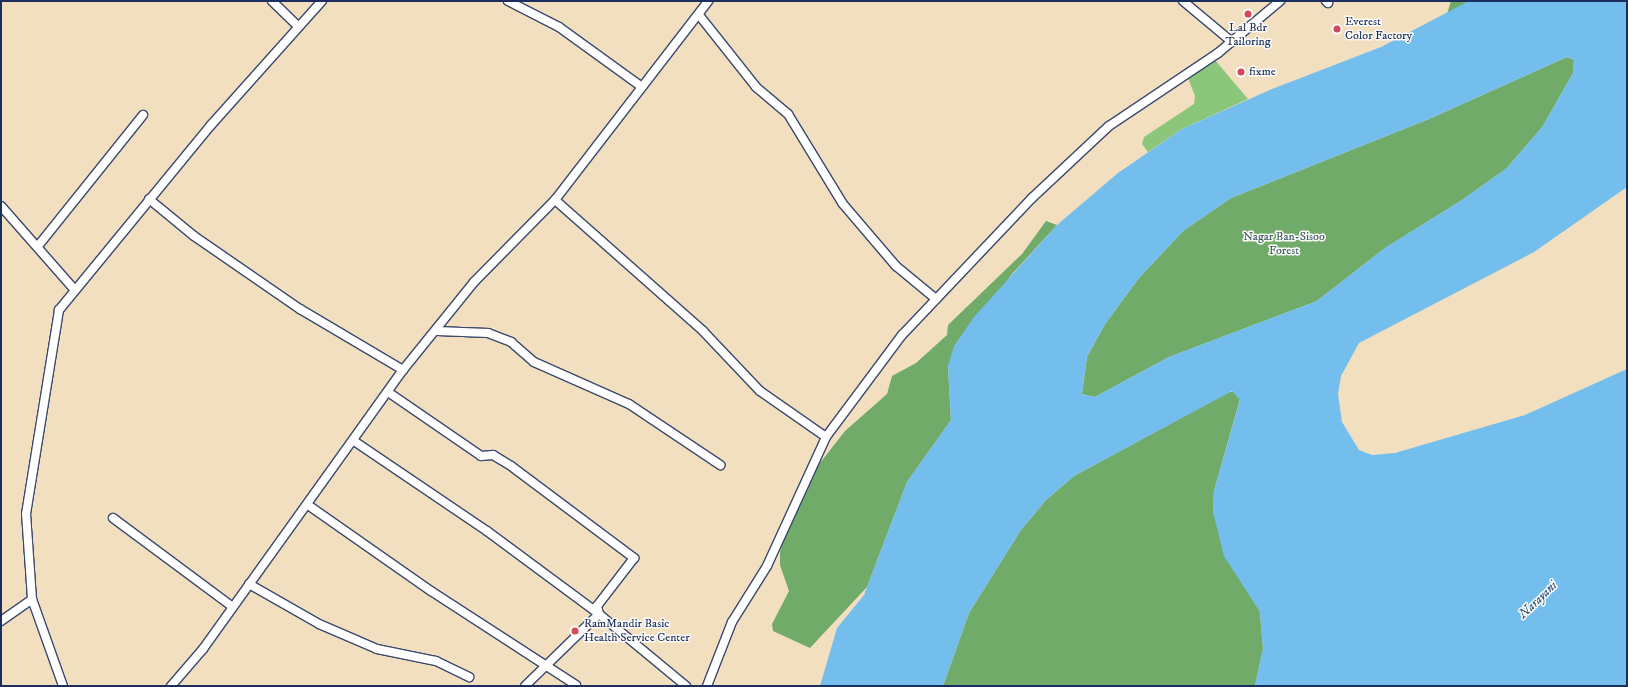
<!DOCTYPE html>
<style>
body{margin:0}
#map{position:relative;width:1628px;height:687px;overflow:hidden;background:#f1dfc0;font-family:"IM FELL DW Pica",serif}
div>[style]{position:absolute}
[style*='--x']{left:calc(var(--x)*1px);top:calc(var(--y)*1px);width:calc(var(--w)*1px);rotate:calc(var(--a)*1deg)}
.green>*{inset:0;background:#8cc67a}
.forest>*{inset:0;background:#71ab6a}
.water>*{inset:0;background:#74beed}
.roads{filter:drop-shadow(1px 0 #3b496d) drop-shadow(-1px 0 #3b496d) drop-shadow(0 1px #3b496d) drop-shadow(0 -1px #3b496d)}
.minor>*{height:8px;margin:-4px;padding:0 4px;transform-origin:4px;border-radius:4px;background:#fff}
.dots>*{width:11px;height:11px;translate:-50% -50%;box-sizing:border-box;border:2px solid #fdfcf7;border-radius:50%}
span{translate:-50% -50%;white-space:nowrap;text-align:center;line-height:1.15;-webkit-text-stroke:3px #fdfcf7;paint-order:stroke}
.poi-label{font-size:12px;color:#1b2f5e}
.left{translate:0 -50%;text-align:left}
.park-label{font-size:12px;color:#3d5c66}
.water-label{font-size:13px;color:#365a89;font-style:italic}
.frame{position:absolute;inset:0;border:2px solid #1b2f5e;pointer-events:none}
</style>
<div id="map">
<div class="green">
<div style="clip-path:polygon(1215px 60px,1248px 99px,1182px 129px,1148px 152px,1142px 144px,1144px 137px,1194px 104px,1195px 96px,1188px 78px)"></div>
</div>
<div class="forest">
<div style="clip-path:polygon(1451px 1px,1469px 1px,1447px 14px)"></div>
<div style="clip-path:polygon(1567px 57px,1574px 60px,1573px 73px,1543px 126px,1507px 168px,1462px 200px,1385px 248px,1317px 301px,1169px 357px,1095px 397px,1082px 394px,1087px 357px,1105px 324px,1139px 278px,1183px 231px,1231px 198px,1429px 119px)"></div>
<div style="clip-path:polygon(1046px 221px,1057px 225px,1012px 274px,948px 366px,951px 420px,907px 482px,867px 587px,810px 648px,773px 631px,772px 624px,789px 591px,780px 565px,780px 552px,793px 513px,816px 468px,845px 431px,887px 394px,892px 376px,916px 363px,947px 335px,948px 325px,1022px 254px)"></div>
<div style="clip-path:polygon(1229px 392px,1237px 392px,1240px 399px,1214px 491px,1213px 512px,1260px 612px,1263px 649px,1255px 686px,943px 686px,969px 613px,1021px 530px,1046px 500px,1074px 476px)"></div>
</div>
<div class="water">
<div style="clip-path:polygon(evenodd,1469px 1px,1627px 1px,1627px 187px,1534px 252px,1359px 343px,1341px 376px,1338px 394px,1342px 422px,1359px 450px,1372px 455px,1395px 453px,1525px 415px,1627px 369px,1627px 686px,1255px 686px,1263px 649px,1260px 612px,1224px 556px,1213px 512px,1214px 491px,1240px 400px,1232px 391px,1074px 476px,1046px 500px,1021px 530px,969px 613px,943px 686px,820px 686px,837px 628px,864px 595px,907px 482px,951px 420px,948px 366px,954px 346px,974px 317px,1057px 225px,1118px 173px,1182px 129px,1272px 89px,1381px 47px,1469px 1px,1567px 57px,1574px 60px,1573px 73px,1543px 126px,1507px 168px,1462px 200px,1385px 248px,1317px 301px,1169px 357px,1095px 397px,1082px 394px,1087px 357px,1105px 324px,1139px 278px,1183px 231px,1231px 198px,1429px 119px,1567px 57px)"></div>
</div>
<div class="roads">
<div class="minor">
<div style="--x:272;--y:1;--w:36;--a:44"></div>
<div style="--x:508;--y:1;--w:57;--a:27"></div>
<div style="--x:559;--y:27;--w:102;--a:35.9"></div>
<div style="--x:1183;--y:1;--w:64;--a:39.9"></div>
<div style="--x:1326;--y:1;--w:3;--a:45"></div>
<div style="--x:699;--y:15;--w:92;--a:51.6"></div>
<div style="--x:756;--y:87;--w:42;--a:40.2"></div>
<div style="--x:788;--y:114;--w:105;--a:58.6"></div>
<div style="--x:843;--y:204;--w:82;--a:49.5"></div>
<div style="--x:896;--y:266;--w:52;--a:39.5"></div>
<div style="--x:149;--y:199;--w:58;--a:39.4"></div>
<div style="--x:194;--y:236;--w:129;--a:34.6"></div>
<div style="--x:300;--y:309;--w:120;--a:30.6"></div>
<div style="--x:555;--y:200;--w:198;--a:41.5"></div>
<div style="--x:703;--y:331;--w:83;--a:46.5"></div>
<div style="--x:760;--y:391;--w:80;--a:34.9"></div>
<div style="--x:1;--y:206;--w:111;--a:48.7"></div>
<div style="--x:38;--y:246;--w:168;--a:-51.3"></div>
<div style="--x:437;--y:331;--w:51;--a:2.2"></div>
<div style="--x:488;--y:333;--w:25;--a:21"></div>
<div style="--x:511;--y:342;--w:30;--a:41"></div>
<div style="--x:534;--y:362;--w:104;--a:23.9"></div>
<div style="--x:629;--y:404;--w:110;--a:33.8"></div>
<div style="--x:388;--y:392;--w:113;--a:34.5"></div>
<div style="--x:481;--y:456;--w:12;--a:-5"></div>
<div style="--x:493;--y:455;--w:21;--a:31"></div>
<div style="--x:511;--y:466;--w:154;--a:36.8"></div>
<div style="--x:634;--y:558;--w:61;--a:127.6"></div>
<div style="--x:597;--y:606;--w:8;--a:76"></div>
<div style="--x:354;--y:441;--w:161;--a:34.1"></div>
<div style="--x:487;--y:531;--w:139;--a:36.5"></div>
<div style="--x:308;--y:505;--w:150;--a:35"></div>
<div style="--x:431;--y:591;--w:173;--a:33"></div>
<div style="--x:113;--y:518;--w:149;--a:36.6"></div>
<div style="--x:249;--y:584;--w:81;--a:29.7"></div>
<div style="--x:319;--y:624;--w:63;--a:23.3"></div>
<div style="--x:377;--y:649;--w:60;--a:11.5"></div>
<div style="--x:436;--y:661;--w:37;--a:26"></div>
<div style="--x:1;--y:621;--w:38;--a:-35"></div>
<div style="--x:63;--y:686;--w:92;--a:-109.6"></div>
<div style="--x:32;--y:599;--w:85;--a:-94"></div>
<div style="--x:26;--y:514;--w:207;--a:-80.8"></div>
<div style="--x:59;--y:310;--w:239;--a:-50.6"></div>
<div style="--x:211;--y:125;--w:166;--a:-48.2"></div>
<div style="--x:171;--y:686;--w:49;--a:-49.1"></div>
<div style="--x:203;--y:649;--w:343;--a:-54.4"></div>
<div style="--x:403;--y:370;--w:113;--a:-51.1"></div>
<div style="--x:474;--y:282;--w:115;--a:-45.4"></div>
<div style="--x:555;--y:200;--w:251;--a:-52.4"></div>
<div style="--x:525;--y:686;--w:103;--a:-44.2"></div>
<div style="--x:599;--y:614;--w:113;--a:39.6"></div>
<div style="--x:707;--y:686;--w:69;--a:-68.7"></div>
<div style="--x:732;--y:622;--w:66;--a:-58"></div>
<div style="--x:767;--y:566;--w:142;--a:-65.4"></div>
<div style="--x:826;--y:437;--w:127;--a:-53.3"></div>
<div style="--x:902;--y:335;--w:189;--a:-46.5"></div>
<div style="--x:1032;--y:198;--w:105;--a:-43.1"></div>
<div style="--x:1109;--y:126;--w:131;--a:-33.8"></div>
<div style="--x:1218;--y:53;--w:81;--a:-40"></div>
</div>
</div>
<div class="dots">
<div style="left:1248px;top:14px;background:#d1495b"></div>
<div style="left:1337px;top:29px;background:#d1495b"></div>
<div style="left:1241px;top:72px;background:#d1495b"></div>
<div style="left:575px;top:631px;background:#d1495b"></div>
</div>
<div class="poi-label">
<span class="left" style="left:1345px;top:29px">Everest<br>Color Factory</span>
<span style="left:1248px;top:35px">Lal Bdr<br>Tailoring</span>
<span class="left" style="left:1249px;top:72px">fixme</span>
<span class="left" style="left:584px;top:631px">RamMandir Basic<br>Health Service Center</span>
</div>
<div class="park-label">
<span style="left:1284px;top:244px">Nagar Ban-Sisoo<br>Forest</span>
</div>
<div class="water-label">
<span style="left:1538px;top:600px;rotate:-44deg">Narayani</span>
</div>
<div class="frame"></div>
</div>
